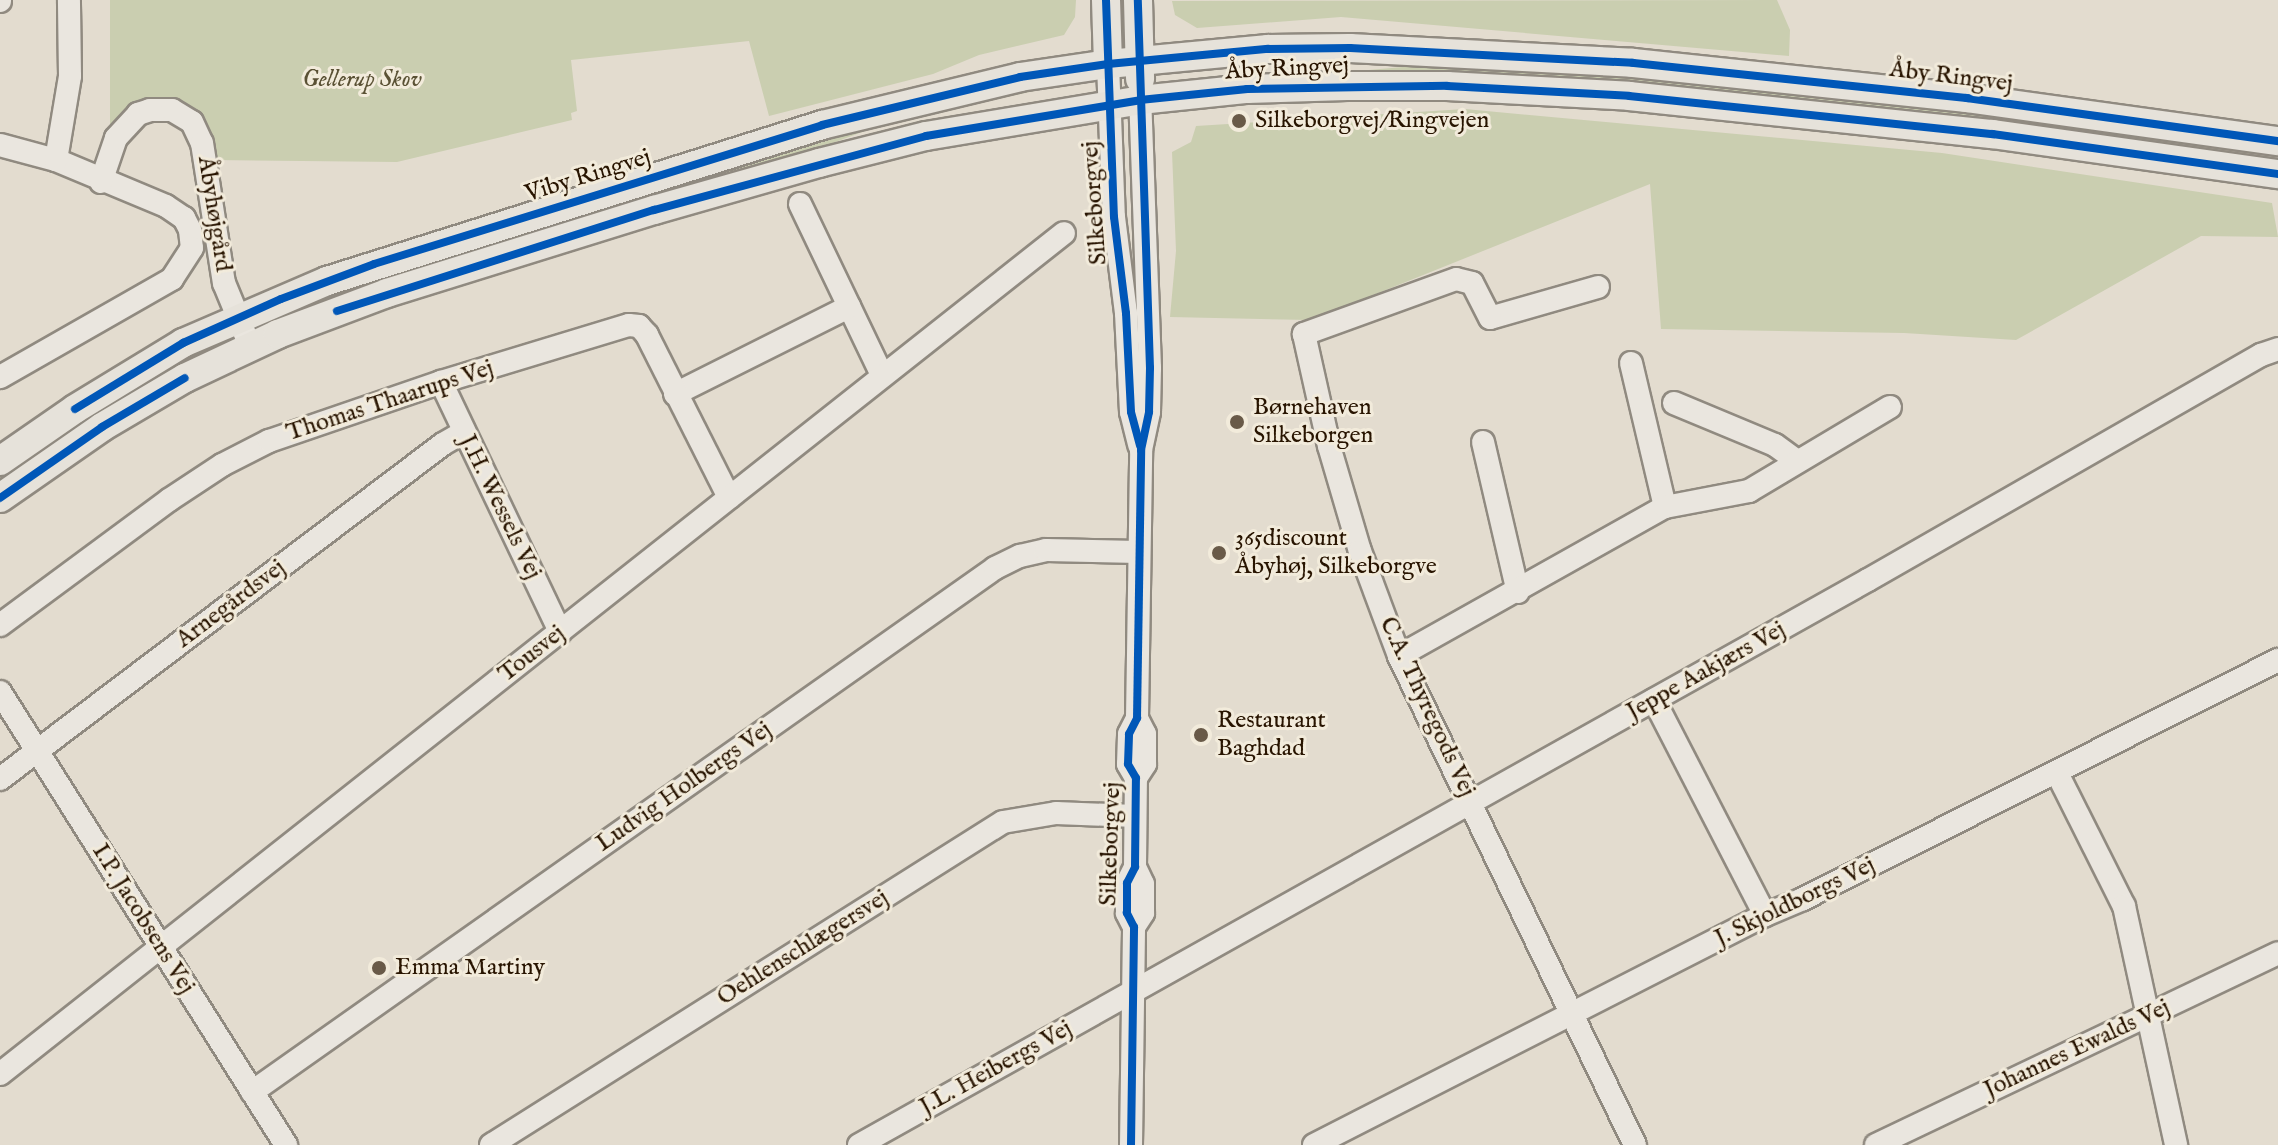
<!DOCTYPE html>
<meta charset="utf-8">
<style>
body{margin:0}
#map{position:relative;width:2278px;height:1145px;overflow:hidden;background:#e3dccf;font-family:"IM FELL English",serif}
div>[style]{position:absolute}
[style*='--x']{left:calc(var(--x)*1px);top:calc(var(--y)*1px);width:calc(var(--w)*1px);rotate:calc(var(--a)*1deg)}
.green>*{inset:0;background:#caceb0}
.roads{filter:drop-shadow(2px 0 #908a80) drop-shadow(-2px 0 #908a80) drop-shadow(0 2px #908a80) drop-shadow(0 -2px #908a80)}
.minor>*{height:22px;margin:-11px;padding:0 11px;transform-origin:11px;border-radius:11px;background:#eae6df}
.major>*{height:28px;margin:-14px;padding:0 14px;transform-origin:14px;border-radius:14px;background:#e6e2da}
.cycleway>*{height:8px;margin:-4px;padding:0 4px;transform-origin:4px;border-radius:4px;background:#0057b8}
.dots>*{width:22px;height:22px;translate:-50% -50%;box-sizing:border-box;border:4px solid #f2ebdb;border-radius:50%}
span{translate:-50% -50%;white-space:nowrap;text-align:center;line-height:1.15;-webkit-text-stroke:6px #f2ebdb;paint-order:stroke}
.street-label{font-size:24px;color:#281400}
.park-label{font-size:24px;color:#5a5134;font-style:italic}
.poi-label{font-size:24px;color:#281400}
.left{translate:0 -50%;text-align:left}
</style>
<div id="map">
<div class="green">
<div style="clip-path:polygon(110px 0,1076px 0,1075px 17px,1064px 35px,979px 55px,933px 74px,769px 116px,749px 41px,571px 60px,577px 111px,571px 113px,572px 120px,397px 162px,214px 160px,205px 127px,134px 106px,110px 125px)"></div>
<div style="clip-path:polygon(1777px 0,1790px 30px,1789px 56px,1341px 17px,1197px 28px,1175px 15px,1172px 1px)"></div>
<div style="clip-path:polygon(1471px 61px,1968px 109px,2181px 141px,1312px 75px)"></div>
<div style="clip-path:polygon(1067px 84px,886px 123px,785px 161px,276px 322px,273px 314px,830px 133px,982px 95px)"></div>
<div style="clip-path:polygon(1465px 109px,1942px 153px,2272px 203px,2278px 237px,2201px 236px,2016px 340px,1904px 333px,1661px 329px,1650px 184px,1311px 320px,1170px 317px,1176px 251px,1172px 152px,1191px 142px,1196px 126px)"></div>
<div style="clip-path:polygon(211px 345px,85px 419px,0 486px,0 473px,166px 364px)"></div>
</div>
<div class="roads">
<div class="minor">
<div style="--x:0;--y:1;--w:1;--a:-90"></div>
<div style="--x:1108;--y:64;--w:153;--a:87.8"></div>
<div style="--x:1114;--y:217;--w:97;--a:82.9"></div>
<div style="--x:1126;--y:313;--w:99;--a:87.1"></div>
<div style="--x:1131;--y:412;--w:34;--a:76"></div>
<div style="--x:0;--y:145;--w:58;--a:15"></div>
<div style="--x:56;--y:160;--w:119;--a:22.7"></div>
<div style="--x:166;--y:206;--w:22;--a:34"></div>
<div style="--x:184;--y:218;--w:13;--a:63"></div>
<div style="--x:190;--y:230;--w:18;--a:84"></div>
<div style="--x:192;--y:248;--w:37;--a:123"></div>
<div style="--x:172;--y:279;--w:198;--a:150.3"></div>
<div style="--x:56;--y:160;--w:85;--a:-80.5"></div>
<div style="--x:70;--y:76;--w:76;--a:-90.8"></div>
<div style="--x:101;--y:182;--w:46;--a:-71.2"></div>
<div style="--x:116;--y:138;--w:33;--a:-47"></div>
<div style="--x:138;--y:114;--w:13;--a:-18"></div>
<div style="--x:150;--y:110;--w:22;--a:0"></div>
<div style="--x:172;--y:110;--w:23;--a:31"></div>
<div style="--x:192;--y:122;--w:23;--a:65"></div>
<div style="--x:202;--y:143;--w:142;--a:81.1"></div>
<div style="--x:224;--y:283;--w:68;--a:67.6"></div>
<div style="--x:800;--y:204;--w:190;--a:64.4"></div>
<div style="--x:1598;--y:287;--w:112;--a:164"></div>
<div style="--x:1490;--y:318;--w:39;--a:-117"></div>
<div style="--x:1472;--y:283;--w:16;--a:-166"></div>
<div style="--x:1456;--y:279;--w:162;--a:160.1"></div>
<div style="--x:1304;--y:334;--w:115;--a:77.4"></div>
<div style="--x:1329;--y:446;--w:109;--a:73.6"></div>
<div style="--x:1360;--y:551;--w:112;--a:69.6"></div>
<div style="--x:1399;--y:656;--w:543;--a:64.24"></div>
<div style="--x:1631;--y:363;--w:148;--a:76.7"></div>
<div style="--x:441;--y:382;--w:277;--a:64.5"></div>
<div style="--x:675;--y:394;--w:195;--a:-26.6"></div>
<div style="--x:1674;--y:403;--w:109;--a:22.6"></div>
<div style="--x:1775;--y:445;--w:27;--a:36"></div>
<div style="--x:1483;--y:442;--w:154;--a:76.9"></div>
<div style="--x:0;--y:625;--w:210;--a:-36.5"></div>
<div style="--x:169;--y:500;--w:64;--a:-33.4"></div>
<div style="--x:222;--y:465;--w:53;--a:-27.1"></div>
<div style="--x:269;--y:441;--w:182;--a:-18.9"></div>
<div style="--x:441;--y:382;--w:196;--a:-16.9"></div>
<div style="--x:629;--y:325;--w:10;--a:6"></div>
<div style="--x:639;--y:326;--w:12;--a:48"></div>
<div style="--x:647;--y:335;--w:182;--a:63.2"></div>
<div style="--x:1399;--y:656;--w:305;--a:-29.3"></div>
<div style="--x:1665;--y:507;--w:86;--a:-10.8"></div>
<div style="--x:1749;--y:491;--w:164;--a:-30.8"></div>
<div style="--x:0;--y:692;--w:536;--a:57.73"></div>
<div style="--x:1654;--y:700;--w:242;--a:62.7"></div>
<div style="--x:2057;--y:773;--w:149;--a:63.3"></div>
<div style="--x:2124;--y:906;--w:245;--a:77.7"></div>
<div style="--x:1136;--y:778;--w:17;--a:-57"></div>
<div style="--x:1145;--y:764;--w:30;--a:-90"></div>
<div style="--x:1145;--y:734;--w:18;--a:-117"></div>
<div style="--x:0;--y:779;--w:555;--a:-37.1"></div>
<div style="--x:443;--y:444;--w:24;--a:-30"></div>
<div style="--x:1134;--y:927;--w:17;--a:-57"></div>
<div style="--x:1143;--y:913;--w:29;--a:-90"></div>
<div style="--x:1143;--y:884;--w:19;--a:-115"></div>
<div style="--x:0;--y:1074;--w:1356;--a:-38.32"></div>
<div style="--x:252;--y:1092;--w:909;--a:-35.19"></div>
<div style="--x:995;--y:568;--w:28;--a:-26"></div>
<div style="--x:1020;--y:556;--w:27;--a:-13"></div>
<div style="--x:1046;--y:550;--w:93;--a:1.2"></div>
<div style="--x:491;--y:1145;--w:605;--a:-32.25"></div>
<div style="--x:1003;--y:822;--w:54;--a:-9.6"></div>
<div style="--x:1056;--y:813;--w:79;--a:2.2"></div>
<div style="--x:859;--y:1145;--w:1156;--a:-29.25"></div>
<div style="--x:1868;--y:580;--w:453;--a:-29.8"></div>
<div style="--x:2261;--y:355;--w:18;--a:-19"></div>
<div style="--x:1131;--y:1145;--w:218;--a:-89.2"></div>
<div style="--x:1134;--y:927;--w:16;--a:-117"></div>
<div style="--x:1127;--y:913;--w:30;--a:-90"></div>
<div style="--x:1127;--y:883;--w:18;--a:-63"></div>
<div style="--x:1135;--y:867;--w:89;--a:-89.4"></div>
<div style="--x:1136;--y:778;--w:16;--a:-120"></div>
<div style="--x:1128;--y:764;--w:30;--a:-88"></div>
<div style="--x:1129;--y:734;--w:18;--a:-63"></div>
<div style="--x:1137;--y:718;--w:268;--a:-89.1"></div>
<div style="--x:1141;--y:450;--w:39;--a:-78"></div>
<div style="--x:1149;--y:412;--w:44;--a:-88.7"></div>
<div style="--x:1150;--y:368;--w:268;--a:-92.1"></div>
<div style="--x:1314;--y:1145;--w:506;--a:-27.02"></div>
<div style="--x:1765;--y:915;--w:41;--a:-22.8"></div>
<div style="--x:1803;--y:899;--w:532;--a:-26.71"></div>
<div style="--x:1876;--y:1145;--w:445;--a:-25.5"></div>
</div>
<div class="major">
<div style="--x:1106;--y:0;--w:64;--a:88.2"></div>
<div style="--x:1138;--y:0;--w:79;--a:88.5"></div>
<div style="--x:0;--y:461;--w:91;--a:-34.7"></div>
<div style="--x:75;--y:409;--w:127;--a:-31.4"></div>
<div style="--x:183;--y:343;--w:157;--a:-23.3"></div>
<div style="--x:327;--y:281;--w:519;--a:-17.49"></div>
<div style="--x:822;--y:125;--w:204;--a:-13.6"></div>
<div style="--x:1020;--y:77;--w:89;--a:-8.4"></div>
<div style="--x:1108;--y:64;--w:161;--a:-5.4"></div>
<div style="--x:1268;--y:49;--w:82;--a:-0.7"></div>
<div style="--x:1350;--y:48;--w:283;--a:3"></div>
<div style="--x:1633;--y:63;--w:336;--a:6"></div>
<div style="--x:1967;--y:98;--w:314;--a:7.9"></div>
<div style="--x:0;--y:498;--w:124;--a:-34.8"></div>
<div style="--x:102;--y:427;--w:96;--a:-30.6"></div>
<div style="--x:185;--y:378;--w:103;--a:-25.3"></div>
<div style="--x:278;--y:334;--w:116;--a:-20.6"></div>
<div style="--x:387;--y:293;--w:280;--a:-17.3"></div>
<div style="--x:654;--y:210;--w:172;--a:-15.9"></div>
<div style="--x:819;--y:163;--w:110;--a:-14.2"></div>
<div style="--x:926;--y:136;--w:217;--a:-9.5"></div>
<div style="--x:1140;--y:100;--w:108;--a:-5.9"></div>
<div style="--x:1247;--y:89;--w:100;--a:-1.7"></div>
<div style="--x:1347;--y:86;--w:100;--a:0"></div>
<div style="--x:1447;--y:86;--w:182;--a:3.1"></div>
<div style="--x:1629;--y:96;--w:366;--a:6"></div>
<div style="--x:1993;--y:134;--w:288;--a:8"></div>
</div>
</div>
<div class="cycleway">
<div style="--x:1106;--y:0;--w:217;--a:87.9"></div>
<div style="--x:1114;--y:217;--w:97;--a:82.9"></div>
<div style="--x:1126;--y:313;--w:99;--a:87.1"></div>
<div style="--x:1131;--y:412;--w:35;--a:75"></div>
<div style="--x:337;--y:311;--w:333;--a:-17.7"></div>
<div style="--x:654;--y:210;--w:282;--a:-15.2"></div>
<div style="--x:926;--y:136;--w:217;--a:-9.5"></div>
<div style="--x:1140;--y:100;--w:108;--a:-5.9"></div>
<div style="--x:1247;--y:89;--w:200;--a:-0.9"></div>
<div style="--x:1447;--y:86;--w:182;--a:3.1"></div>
<div style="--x:1629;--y:96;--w:366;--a:6"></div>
<div style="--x:1993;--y:134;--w:288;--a:8"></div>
<div style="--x:75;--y:409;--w:127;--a:-31.4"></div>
<div style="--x:183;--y:343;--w:107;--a:-24.2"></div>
<div style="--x:281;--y:299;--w:99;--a:-20.6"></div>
<div style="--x:374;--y:264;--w:469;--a:-17.2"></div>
<div style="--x:822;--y:125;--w:204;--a:-13.6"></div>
<div style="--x:1020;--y:77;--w:89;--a:-8.4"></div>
<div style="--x:1108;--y:64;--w:161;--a:-5.4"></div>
<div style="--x:1268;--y:49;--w:82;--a:-0.7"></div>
<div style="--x:1350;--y:48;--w:283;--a:3"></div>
<div style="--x:1633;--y:63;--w:336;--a:6"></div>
<div style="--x:1967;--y:98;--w:314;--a:7.9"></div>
<div style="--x:0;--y:498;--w:124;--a:-34.8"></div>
<div style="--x:102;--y:427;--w:96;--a:-30.6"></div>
<div style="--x:1131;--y:1145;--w:218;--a:-89.2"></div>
<div style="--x:1134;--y:927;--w:16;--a:-117"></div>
<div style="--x:1127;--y:913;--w:30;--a:-90"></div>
<div style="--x:1127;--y:883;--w:18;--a:-63"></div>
<div style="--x:1135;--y:867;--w:89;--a:-89.4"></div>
<div style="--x:1136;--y:778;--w:16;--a:-120"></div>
<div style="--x:1128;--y:764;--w:30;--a:-88"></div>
<div style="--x:1129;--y:734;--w:18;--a:-63"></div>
<div style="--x:1137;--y:718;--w:268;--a:-89.1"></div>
<div style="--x:1141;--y:450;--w:39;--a:-78"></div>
<div style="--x:1149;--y:412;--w:44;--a:-88.7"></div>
<div style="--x:1150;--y:368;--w:368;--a:-91.9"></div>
</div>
<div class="dots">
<div style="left:1239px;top:121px;background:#695a48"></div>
<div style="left:1237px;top:422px;background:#695a48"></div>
<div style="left:1219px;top:553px;background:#695a48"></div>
<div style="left:1201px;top:735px;background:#695a48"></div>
<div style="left:379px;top:968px;background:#695a48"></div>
</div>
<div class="street-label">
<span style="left:1287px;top:69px;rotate:-3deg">Åby Ringvej</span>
<span style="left:1951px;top:77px;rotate:7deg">Åby Ringvej</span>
<span style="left:588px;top:176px;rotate:-17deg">Viby Ringvej</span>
<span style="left:1095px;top:203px;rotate:-94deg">Silkeborgvej</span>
<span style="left:214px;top:214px;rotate:81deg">Åbyhøjgård</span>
<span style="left:390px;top:401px;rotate:-18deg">Thomas Thaarups Vej</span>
<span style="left:500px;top:507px;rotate:64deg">J.H. Wessels Vej</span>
<span style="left:231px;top:604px;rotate:-37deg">Arnegårdsvej</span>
<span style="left:532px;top:654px;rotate:-38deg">Tousvej</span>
<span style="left:1706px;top:671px;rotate:-29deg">Jeppe Aakjærs Vej</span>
<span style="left:1427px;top:707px;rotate:65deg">C.A. Thyregods Vej</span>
<span style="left:684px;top:787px;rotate:-35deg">Ludvig Holbergs Vej</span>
<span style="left:1111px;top:844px;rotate:-88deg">Silkeborgvej</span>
<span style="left:1795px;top:902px;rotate:-26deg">J. Skjoldborgs Vej</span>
<span style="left:143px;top:919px;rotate:58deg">I.P. Jacobsens Vej</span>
<span style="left:803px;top:948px;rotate:-32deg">Oehlenschlægersvej</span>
<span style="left:2077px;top:1049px;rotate:-25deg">Johannes Ewalds Vej</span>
<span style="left:996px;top:1068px;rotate:-29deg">J.L. Heibergs Vej</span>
</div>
<div class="park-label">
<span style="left:362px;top:80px">Gellerup Skov</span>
</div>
<div class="poi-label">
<span class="left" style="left:1255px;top:121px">Silkeborgvej/Ringvejen</span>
<span class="left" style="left:1253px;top:422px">Børnehaven<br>Silkeborgen</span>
<span class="left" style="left:1235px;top:553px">365discount<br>Åbyhøj, Silkeborgve</span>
<span class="left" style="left:1217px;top:735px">Restaurant<br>Baghdad</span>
<span class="left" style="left:395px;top:968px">Emma Martiny</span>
</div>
</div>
